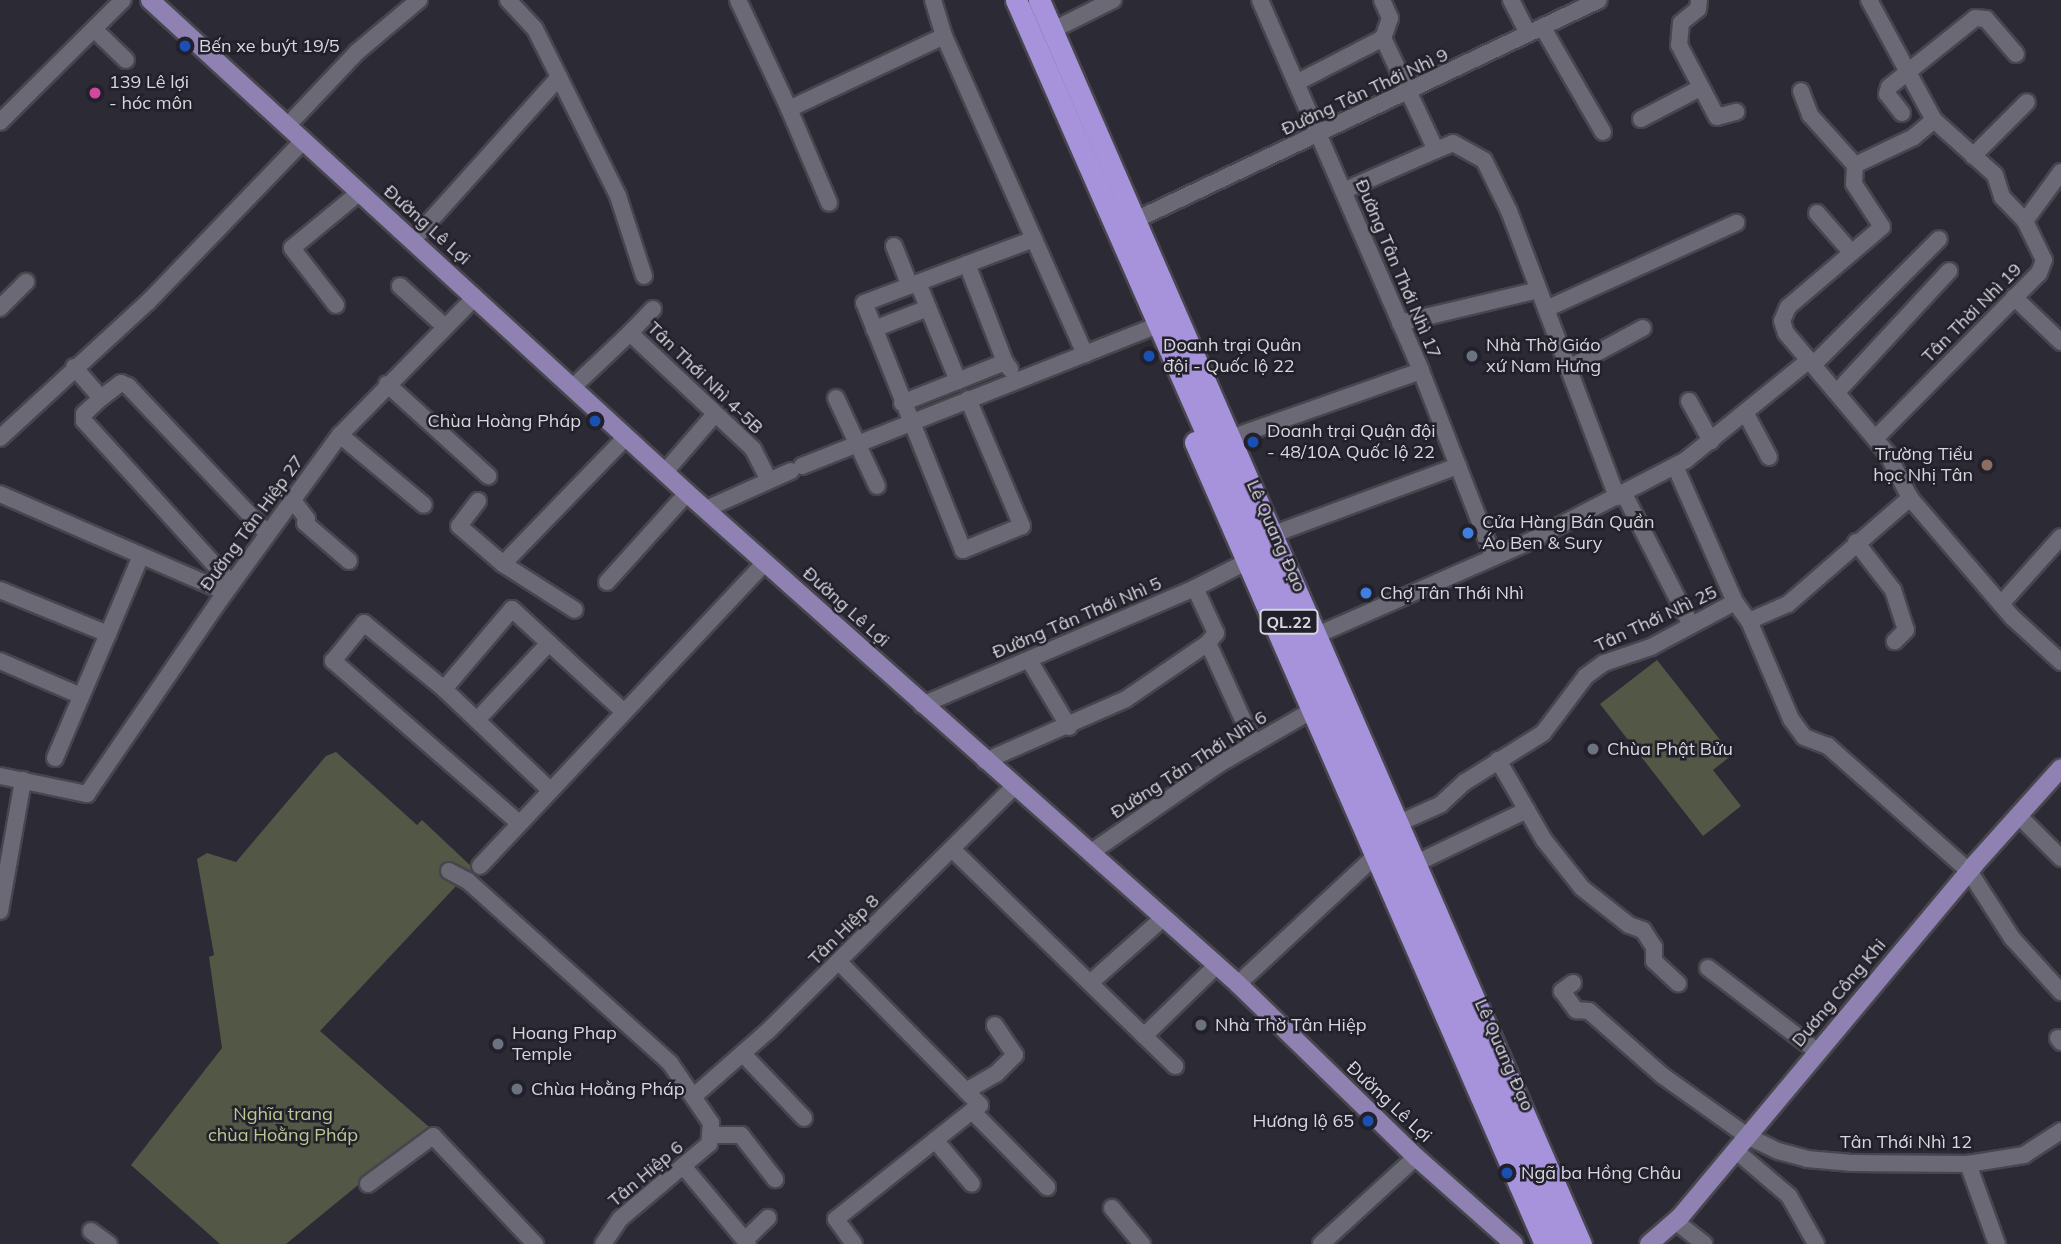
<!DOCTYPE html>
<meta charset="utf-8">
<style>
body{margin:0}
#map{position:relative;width:2061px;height:1244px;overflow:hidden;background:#2c2a35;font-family:Mulish,sans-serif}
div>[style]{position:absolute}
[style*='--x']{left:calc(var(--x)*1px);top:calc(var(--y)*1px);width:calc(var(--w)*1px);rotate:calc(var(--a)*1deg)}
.green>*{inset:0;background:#535745}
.roads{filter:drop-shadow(2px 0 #47464e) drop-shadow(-2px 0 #47464e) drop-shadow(0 2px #47464e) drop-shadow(0 -2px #47464e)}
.minor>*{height:16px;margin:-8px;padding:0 8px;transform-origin:8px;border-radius:8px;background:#6a6975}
.major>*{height:18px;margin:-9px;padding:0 9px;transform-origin:9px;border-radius:9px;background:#8f82b3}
.highway>*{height:21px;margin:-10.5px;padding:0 10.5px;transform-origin:10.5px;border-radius:10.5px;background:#a792dc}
.dots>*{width:19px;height:19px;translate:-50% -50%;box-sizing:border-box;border:4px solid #22212b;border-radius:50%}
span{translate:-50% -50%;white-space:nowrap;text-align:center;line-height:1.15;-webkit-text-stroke:5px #22212b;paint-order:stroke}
.shield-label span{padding:2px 5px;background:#22212b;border:2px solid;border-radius:5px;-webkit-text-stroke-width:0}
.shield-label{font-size:16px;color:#d8d7de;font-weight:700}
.poi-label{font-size:18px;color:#d8d7de}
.left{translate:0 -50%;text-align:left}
.right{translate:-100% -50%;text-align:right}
.street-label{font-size:18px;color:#d8d7de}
.park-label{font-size:18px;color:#bbc991}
</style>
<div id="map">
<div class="green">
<div style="clip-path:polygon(1657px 660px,1732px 755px,1713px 770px,1741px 806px,1703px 836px,1600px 704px)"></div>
<div style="clip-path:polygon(336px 752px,417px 825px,422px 820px,473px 868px,320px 1031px,429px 1127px,286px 1244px,220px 1244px,131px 1165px,222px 1048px,209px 957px,214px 955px,197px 859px,207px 853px,236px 862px,326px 756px)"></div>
</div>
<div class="roads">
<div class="minor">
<div style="--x:508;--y:0;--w:40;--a:47"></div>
<div style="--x:535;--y:29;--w:54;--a:63.4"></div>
<div style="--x:559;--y:77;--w:133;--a:63.6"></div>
<div style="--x:618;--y:196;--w:84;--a:72"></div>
<div style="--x:738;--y:0;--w:120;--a:64.9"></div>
<div style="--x:789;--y:109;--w:171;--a:-25.2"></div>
<div style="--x:933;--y:0;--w:38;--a:73"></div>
<div style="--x:944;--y:36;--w:222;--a:66.1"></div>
<div style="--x:1034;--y:239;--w:72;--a:159.5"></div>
<div style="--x:1260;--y:0;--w:404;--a:66.5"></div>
<div style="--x:1421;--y:371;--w:199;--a:68.7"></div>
<div style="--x:1382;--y:0;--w:20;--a:66"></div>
<div style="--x:1390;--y:18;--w:21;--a:109"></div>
<div style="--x:1511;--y:0;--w:38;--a:63"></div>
<div style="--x:1699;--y:0;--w:9;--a:96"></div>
<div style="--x:1698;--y:9;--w:22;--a:141"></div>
<div style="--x:1681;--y:23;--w:22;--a:95"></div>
<div style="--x:1679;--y:45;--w:81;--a:62.2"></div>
<div style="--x:1717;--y:117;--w:20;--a:-15"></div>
<div style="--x:1869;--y:0;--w:136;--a:61.6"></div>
<div style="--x:1934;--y:120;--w:82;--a:42"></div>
<div style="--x:1995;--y:175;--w:23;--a:72"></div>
<div style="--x:2002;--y:197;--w:33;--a:46"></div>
<div style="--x:2025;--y:221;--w:43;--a:64"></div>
<div style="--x:2044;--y:260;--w:14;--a:111"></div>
<div style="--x:2039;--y:273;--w:232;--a:134.7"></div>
<div style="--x:1063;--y:25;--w:56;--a:-26.6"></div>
<div style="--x:1543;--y:28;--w:120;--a:60"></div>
<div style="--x:95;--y:30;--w:43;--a:44.1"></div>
<div style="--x:1383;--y:38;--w:124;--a:64.7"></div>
<div style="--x:1436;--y:150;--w:18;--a:-22"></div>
<div style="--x:1453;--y:143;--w:35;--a:29"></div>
<div style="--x:1484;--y:160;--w:57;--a:63.9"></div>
<div style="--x:1509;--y:211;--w:306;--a:69.3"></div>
<div style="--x:1296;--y:83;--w:98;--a:-27.3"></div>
<div style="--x:1801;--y:91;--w:26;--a:69"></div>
<div style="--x:1810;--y:115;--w:67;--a:48"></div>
<div style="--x:789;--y:109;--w:102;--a:66.9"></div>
<div style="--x:1902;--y:113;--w:24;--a:-128"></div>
<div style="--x:1887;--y:94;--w:7;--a:-74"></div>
<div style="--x:1889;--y:87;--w:110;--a:-38.7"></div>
<div style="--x:1975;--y:18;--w:11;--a:5"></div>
<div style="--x:1986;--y:19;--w:46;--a:49.4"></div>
<div style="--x:1641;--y:119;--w:67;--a:-27.7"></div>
<div style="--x:1934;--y:120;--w:26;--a:140"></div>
<div style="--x:1914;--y:137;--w:65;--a:154.6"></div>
<div style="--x:1855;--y:165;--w:19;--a:93"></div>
<div style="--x:1854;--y:184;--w:51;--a:56.9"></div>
<div style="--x:1882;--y:227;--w:123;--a:139.6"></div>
<div style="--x:1788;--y:307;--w:15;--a:113"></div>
<div style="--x:1782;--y:321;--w:13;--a:72"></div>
<div style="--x:1786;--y:333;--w:157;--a:49.9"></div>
<div style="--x:1887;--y:453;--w:51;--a:62.9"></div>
<div style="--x:1910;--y:498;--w:157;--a:49.4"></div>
<div style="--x:2012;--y:617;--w:67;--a:42.6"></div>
<div style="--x:0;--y:122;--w:173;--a:-44.8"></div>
<div style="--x:289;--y:124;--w:99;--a:-46.6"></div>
<div style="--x:357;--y:52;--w:81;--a:-40"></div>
<div style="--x:1973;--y:156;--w:76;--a:-45"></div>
<div style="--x:1343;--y:191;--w:102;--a:-23.8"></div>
<div style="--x:1817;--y:213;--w:52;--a:48.9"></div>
<div style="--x:1146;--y:215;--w:501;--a:-25.39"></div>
<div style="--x:2025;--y:221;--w:61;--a:-53.7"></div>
<div style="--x:1034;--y:239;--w:126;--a:66.1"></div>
<div style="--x:412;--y:241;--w:220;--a:-48.1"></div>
<div style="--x:894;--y:246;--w:43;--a:68.2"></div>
<div style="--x:918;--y:283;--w:106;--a:67.8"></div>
<div style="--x:400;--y:286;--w:59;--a:42.3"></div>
<div style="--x:2014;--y:297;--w:65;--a:43.8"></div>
<div style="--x:336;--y:305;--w:72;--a:-127.7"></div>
<div style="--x:292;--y:248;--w:88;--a:-39.5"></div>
<div style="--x:0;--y:308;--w:37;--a:-45"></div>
<div style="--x:653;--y:309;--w:33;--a:134"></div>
<div style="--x:630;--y:333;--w:169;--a:43.3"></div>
<div style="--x:753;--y:449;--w:35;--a:63"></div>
<div style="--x:1546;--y:309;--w:209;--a:-24.4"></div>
<div style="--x:1400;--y:323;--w:142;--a:-13.4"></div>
<div style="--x:874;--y:329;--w:58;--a:-21.3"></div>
<div style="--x:1813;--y:365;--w:178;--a:-45"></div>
<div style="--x:74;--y:367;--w:41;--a:48.9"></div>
<div style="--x:101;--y:398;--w:23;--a:137"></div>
<div style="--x:84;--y:414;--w:7;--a:90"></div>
<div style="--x:84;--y:421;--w:219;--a:47.8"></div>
<div style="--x:1569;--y:368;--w:84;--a:-28.4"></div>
<div style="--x:387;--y:384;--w:137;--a:42.3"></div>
<div style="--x:573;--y:387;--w:79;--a:-43.5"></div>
<div style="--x:1837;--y:392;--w:165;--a:-47.2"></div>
<div style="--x:101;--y:398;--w:25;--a:-37"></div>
<div style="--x:121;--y:383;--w:8;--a:23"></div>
<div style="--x:128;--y:386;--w:202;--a:46.6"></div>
<div style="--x:836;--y:398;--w:97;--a:65"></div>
<div style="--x:968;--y:399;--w:138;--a:67"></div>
<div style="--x:1022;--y:526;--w:64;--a:157.9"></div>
<div style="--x:963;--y:550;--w:266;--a:-111.8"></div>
<div style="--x:864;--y:303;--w:110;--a:-20.7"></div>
<div style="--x:967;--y:264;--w:105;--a:68.8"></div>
<div style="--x:1689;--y:401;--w:46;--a:61.2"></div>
<div style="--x:902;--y:403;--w:111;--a:-21.7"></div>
<div style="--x:1005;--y:362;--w:9;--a:54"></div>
<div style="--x:1745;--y:412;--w:51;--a:61.9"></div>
<div style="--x:340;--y:435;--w:109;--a:39.8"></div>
<div style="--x:1239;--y:435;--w:193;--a:-19.4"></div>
<div style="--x:0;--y:438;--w:201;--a:-42.6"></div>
<div style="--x:148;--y:302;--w:225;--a:-46.1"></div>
<div style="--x:802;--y:466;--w:384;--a:-21.6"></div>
<div style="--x:1675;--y:466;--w:149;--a:66.2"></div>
<div style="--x:664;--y:473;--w:78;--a:-49.2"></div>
<div style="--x:0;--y:494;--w:245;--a:23.5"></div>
<div style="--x:1624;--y:494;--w:147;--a:62.9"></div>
<div style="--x:292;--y:499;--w:25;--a:53"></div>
<div style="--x:307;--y:519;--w:4;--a:117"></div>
<div style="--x:305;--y:523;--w:58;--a:40.8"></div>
<div style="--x:478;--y:501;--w:31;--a:127"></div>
<div style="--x:459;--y:526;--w:58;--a:40.8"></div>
<div style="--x:503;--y:564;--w:177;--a:-45.9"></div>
<div style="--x:706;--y:509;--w:93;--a:-24.1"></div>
<div style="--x:1282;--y:531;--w:188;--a:-20.3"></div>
<div style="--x:1856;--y:542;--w:61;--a:52.4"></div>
<div style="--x:1893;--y:590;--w:42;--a:72"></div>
<div style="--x:1906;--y:630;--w:16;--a:135"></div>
<div style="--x:503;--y:564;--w:85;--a:32.6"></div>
<div style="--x:607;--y:582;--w:120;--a:-48"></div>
<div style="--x:1195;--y:588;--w:50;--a:65"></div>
<div style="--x:1216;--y:633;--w:13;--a:129"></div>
<div style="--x:0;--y:590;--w:117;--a:22.2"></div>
<div style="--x:108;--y:634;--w:85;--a:-67.1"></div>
<div style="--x:2001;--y:604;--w:90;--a:-48.2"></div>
<div style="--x:1749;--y:621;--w:43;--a:-23.6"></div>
<div style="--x:1788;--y:604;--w:162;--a:-41"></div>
<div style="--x:1326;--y:631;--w:216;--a:-23.7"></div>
<div style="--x:1524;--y:544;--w:182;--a:-27.4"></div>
<div style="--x:1686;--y:460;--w:159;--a:-39.1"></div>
<div style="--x:1029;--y:660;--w:78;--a:59.2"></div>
<div style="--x:0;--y:661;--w:86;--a:23.3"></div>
<div style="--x:444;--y:689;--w:146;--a:43.6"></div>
<div style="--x:922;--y:705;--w:297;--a:-23.2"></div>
<div style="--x:1195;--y:588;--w:57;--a:-27"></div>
<div style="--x:477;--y:720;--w:105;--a:-46.9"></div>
<div style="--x:55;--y:758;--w:135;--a:-66.9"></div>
<div style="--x:1498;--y:760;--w:92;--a:60.1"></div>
<div style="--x:1544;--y:840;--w:61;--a:51.6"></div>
<div style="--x:1582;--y:888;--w:60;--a:38.2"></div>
<div style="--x:1629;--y:925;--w:15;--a:20"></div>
<div style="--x:1643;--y:930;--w:20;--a:57"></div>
<div style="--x:1654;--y:947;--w:14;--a:90"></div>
<div style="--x:1654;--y:961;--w:33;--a:43"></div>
<div style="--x:985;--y:761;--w:154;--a:-23.7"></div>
<div style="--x:1126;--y:699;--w:99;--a:-34.3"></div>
<div style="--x:1208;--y:643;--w:111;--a:65.5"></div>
<div style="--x:0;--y:776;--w:89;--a:11.7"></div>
<div style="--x:87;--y:794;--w:230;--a:-55.6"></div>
<div style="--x:217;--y:604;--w:209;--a:-54"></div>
<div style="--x:340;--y:435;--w:193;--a:-45.6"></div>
<div style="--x:2018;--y:815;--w:61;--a:45"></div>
<div style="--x:1408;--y:819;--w:36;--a:-24"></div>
<div style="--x:1441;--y:804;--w:33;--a:-43"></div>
<div style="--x:1465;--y:782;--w:92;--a:-32.1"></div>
<div style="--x:1543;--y:733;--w:71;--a:-53"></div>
<div style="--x:1586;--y:676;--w:22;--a:-36"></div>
<div style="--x:1604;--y:663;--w:50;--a:-18.8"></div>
<div style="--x:1651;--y:647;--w:95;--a:-28.2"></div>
<div style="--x:1735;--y:602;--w:24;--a:54"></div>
<div style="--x:1749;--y:621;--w:107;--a:66.8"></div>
<div style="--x:1791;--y:719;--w:22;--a:54"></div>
<div style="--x:1804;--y:737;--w:26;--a:21"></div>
<div style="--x:1828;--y:746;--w:188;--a:41.6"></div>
<div style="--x:1969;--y:871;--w:80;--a:57.3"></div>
<div style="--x:2012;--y:938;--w:73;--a:47.8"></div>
<div style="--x:519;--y:823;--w:247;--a:-138.9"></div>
<div style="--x:333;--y:661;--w:49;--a:-50.8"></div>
<div style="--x:364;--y:623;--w:104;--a:39.5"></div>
<div style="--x:444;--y:689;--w:105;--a:-49.6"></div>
<div style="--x:512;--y:609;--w:151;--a:42.6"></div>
<div style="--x:953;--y:850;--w:310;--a:44.2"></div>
<div style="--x:1090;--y:853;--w:157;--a:-34.6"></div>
<div style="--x:1219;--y:764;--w:106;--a:-29.9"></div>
<div style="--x:1425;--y:859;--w:113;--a:-25.7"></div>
<div style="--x:480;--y:866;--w:417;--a:-46.8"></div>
<div style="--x:449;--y:871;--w:21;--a:28"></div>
<div style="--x:468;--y:881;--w:272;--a:42"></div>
<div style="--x:670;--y:1063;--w:73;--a:55.7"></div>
<div style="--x:711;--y:1123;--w:21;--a:95"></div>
<div style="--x:709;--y:1144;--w:116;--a:139.9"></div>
<div style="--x:620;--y:1219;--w:30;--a:124"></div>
<div style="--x:0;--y:911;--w:133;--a:-80"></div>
<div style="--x:839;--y:962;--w:201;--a:45.4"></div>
<div style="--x:980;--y:1105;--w:10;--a:143"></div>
<div style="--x:972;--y:1111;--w:107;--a:45.4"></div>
<div style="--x:1708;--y:968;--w:138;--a:37.4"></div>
<div style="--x:1090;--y:983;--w:96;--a:-41.6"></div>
<div style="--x:1573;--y:983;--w:14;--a:144"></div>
<div style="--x:1562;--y:991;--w:24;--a:54"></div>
<div style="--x:1576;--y:1010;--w:13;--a:4"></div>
<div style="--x:1589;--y:1011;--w:98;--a:41.3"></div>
<div style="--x:1663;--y:1076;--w:103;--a:35.5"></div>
<div style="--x:1747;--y:1136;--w:34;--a:26"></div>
<div style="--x:1778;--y:1151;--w:30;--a:15"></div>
<div style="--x:1807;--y:1159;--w:45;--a:5.1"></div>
<div style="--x:1852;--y:1163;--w:116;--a:0.5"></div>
<div style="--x:1968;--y:1164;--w:57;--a:-9.1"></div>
<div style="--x:2024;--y:1155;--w:44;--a:-33"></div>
<div style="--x:1238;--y:984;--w:186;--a:-43"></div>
<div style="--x:1144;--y:1036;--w:99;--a:-44.2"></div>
<div style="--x:2058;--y:1038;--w:5;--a:53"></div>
<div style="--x:744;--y:1055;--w:87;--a:46.4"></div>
<div style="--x:966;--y:1091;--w:34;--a:-30"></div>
<div style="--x:996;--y:1074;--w:27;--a:-45"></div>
<div style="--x:1015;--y:1055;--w:36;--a:-124"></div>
<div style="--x:694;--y:1096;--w:98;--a:-41.3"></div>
<div style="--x:768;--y:1031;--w:348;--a:-44.8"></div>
<div style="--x:713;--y:1135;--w:28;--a:0"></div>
<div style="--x:741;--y:1135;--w:56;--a:52.3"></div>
<div style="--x:935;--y:1140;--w:57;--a:49.9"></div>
<div style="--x:1735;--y:1150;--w:71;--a:40.4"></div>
<div style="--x:1789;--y:1196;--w:55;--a:60.6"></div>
<div style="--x:1968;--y:1164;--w:85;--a:70.1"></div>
<div style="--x:684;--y:1167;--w:100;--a:50.3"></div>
<div style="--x:368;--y:1184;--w:81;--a:-36.4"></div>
<div style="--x:433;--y:1136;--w:149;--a:46.6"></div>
<div style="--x:1112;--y:1208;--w:47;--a:50.2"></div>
<div style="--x:1675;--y:1221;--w:37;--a:38"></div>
<div style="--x:91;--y:1231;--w:22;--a:36"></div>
<div style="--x:745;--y:1240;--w:32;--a:-44"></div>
<div style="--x:854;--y:1244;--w:31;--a:-126"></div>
<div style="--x:836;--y:1219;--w:174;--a:-38.5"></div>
<div style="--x:1321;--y:1244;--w:129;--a:-42.5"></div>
</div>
<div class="major">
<div style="--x:150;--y:0;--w:729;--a:42.55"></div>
<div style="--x:687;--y:493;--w:738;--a:41.7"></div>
<div style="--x:1238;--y:984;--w:248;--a:44.2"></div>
<div style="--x:1416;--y:1157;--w:131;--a:41.6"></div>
<div style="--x:1649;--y:1244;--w:41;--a:-41.1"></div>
<div style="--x:1680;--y:1217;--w:459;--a:-50.1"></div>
<div style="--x:1974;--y:865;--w:130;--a:-48.1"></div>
</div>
<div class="highway">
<div style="--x:1016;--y:0;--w:1359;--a:66.3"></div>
<div style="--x:1039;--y:0;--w:1357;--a:66.46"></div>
<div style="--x:1195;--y:442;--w:875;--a:66.42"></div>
</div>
</div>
<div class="dots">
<div style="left:185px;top:46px;background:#1a4fb4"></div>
<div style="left:95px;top:93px;background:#d1479c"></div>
<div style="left:1149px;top:356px;background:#1a4fb4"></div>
<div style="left:1472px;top:356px;background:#6b7280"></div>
<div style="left:595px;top:421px;background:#1a4fb4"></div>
<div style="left:1253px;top:442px;background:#1a4fb4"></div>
<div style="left:1987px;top:465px;background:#8d6e63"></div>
<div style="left:1468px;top:533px;background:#3f7fe0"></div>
<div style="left:1366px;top:593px;background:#3f7fe0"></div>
<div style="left:1593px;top:749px;background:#6b7280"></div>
<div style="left:1201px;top:1025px;background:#6b7280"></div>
<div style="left:498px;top:1044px;background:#6b7280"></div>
<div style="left:517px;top:1089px;background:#6b7280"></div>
<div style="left:1368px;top:1121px;background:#1a4fb4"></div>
<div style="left:1507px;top:1173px;background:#1a4fb4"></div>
</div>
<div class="shield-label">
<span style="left:1289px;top:622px">QL.22</span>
</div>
<div class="poi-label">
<span class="left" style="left:199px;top:46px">Bến xe buýt 19/5</span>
<span class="left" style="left:109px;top:93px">139 Lê lợi<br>- hóc môn</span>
<span class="left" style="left:1163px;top:356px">Doanh trại Quân<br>đội - Quốc lộ 22</span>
<span class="left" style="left:1486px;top:356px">Nhà Thờ Giáo<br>xứ Nam Hưng</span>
<span class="right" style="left:581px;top:421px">Chùa Hoàng Pháp</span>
<span class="left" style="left:1267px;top:442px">Doanh trại Quận đội<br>- 48/10A Quốc lộ 22</span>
<span class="right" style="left:1973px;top:465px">Trường Tiểu<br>học Nhị Tân</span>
<span class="left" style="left:1482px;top:533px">Cửa Hàng Bán Quần<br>Áo Ben &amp; Sury</span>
<span class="left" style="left:1380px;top:593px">Chợ Tân Thới Nhì</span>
<span class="left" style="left:1607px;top:749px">Chùa Phật Bửu</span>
<span class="left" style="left:1215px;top:1025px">Nhà Thờ Tân Hiệp</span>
<span class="left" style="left:512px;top:1044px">Hoang Phap<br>Temple</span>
<span class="left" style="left:531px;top:1089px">Chùa Hoằng Pháp</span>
<span class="right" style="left:1354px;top:1121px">Hương lộ 65</span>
<span class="left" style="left:1521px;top:1173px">Ngã ba Hồng Châu</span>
</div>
<div class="street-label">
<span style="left:1365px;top:92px;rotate:-25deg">Đường Tân Thới Nhì 9</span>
<span style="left:427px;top:225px;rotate:42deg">Đường Lê Lợi</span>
<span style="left:1398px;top:269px;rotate:67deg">Đường Tân Thới Nhì 17</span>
<span style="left:1972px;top:313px;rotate:-45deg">Tân Thời Nhì 19</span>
<span style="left:705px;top:378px;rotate:44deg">Tân Thới Nhì 4-5B</span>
<span style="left:252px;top:523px;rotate:-54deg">Đường Tân Hiệp 27</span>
<span style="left:1276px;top:536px;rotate:66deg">Lê Quang Đạo</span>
<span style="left:846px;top:607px;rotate:42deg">Đường Lê Lợi</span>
<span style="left:1077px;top:618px;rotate:-23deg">Đường Tân Thới Nhì 5</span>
<span style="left:1656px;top:619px;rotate:-25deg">Tân Thới Nhì 25</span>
<span style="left:1189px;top:765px;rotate:-33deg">Đường Tản Thới Nhì 6</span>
<span style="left:844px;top:930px;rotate:-45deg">Tân Hiệp 8</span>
<span style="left:1839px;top:993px;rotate:-50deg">Dương Công Khi</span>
<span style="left:1504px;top:1055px;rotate:66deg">Lê Quang Đạo</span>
<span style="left:1389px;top:1102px;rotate:43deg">Đường Lê Lợi</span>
<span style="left:1906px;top:1142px">Tân Thới Nhì 12</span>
<span style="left:646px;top:1174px;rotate:-40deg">Tân Hiệp 6</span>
</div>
<div class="park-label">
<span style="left:283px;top:1125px">Nghĩa trang<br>chùa Hoằng Pháp</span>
</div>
</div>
